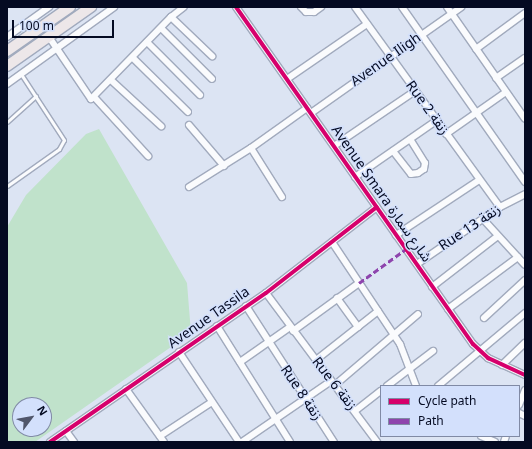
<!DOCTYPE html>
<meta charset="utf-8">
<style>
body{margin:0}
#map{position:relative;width:532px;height:449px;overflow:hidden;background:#dce4f3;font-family:Georgia,"Noto Sans Arabic",serif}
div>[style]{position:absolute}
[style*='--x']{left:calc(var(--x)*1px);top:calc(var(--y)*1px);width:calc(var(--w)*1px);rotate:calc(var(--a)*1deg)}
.green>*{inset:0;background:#c0e2cb}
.roads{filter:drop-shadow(1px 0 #a1aabd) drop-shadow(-1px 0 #a1aabd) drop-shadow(0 1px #a1aabd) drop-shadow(0 -1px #a1aabd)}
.service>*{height:3px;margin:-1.5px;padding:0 1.5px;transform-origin:1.5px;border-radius:1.5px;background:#fafbfd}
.minor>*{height:6px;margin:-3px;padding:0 3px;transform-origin:3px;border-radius:3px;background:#fafbfd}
.primary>*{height:10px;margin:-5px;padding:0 5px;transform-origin:5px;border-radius:5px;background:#ede7e9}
.quiet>*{height:3px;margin-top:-1.5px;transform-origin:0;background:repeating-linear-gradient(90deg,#8e44ad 0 6px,transparent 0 9px)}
.cycleway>*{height:4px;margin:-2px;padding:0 2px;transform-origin:2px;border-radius:2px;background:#d6006c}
span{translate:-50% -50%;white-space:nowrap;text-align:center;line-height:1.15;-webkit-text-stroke:3px #d3e0fc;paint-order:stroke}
.street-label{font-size:14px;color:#040a22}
.frame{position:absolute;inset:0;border:8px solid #040a22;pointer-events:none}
.legend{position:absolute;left:380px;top:385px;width:140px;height:52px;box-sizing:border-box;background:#d3e0fc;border:1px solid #808aa5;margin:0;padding:5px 7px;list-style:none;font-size:12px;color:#040a22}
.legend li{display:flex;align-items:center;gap:8px;height:20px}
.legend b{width:20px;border:1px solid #808aa5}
.north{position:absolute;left:12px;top:397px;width:40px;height:40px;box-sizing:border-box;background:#d3e0fc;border:1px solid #808aa5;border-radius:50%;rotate:58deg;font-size:11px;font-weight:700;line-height:16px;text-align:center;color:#040a22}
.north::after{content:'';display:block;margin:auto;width:14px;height:18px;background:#50566b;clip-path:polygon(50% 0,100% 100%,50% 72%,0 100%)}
.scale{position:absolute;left:12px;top:20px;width:102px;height:18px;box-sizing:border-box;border:2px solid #040a22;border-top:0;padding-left:5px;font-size:12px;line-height:14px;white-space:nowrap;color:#040a22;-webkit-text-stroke:3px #d3e0fc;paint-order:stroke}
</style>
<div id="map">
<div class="green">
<div style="clip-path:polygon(evenodd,99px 129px,187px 283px,191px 333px,35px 442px,7px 442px,7px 227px,26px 195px,86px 134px,99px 129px,20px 405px,44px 405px,44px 429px,20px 429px,20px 405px)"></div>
</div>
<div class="roads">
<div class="service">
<div style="--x:7;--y:122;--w:39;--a:-42"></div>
<div style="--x:7;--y:186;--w:64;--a:-35.4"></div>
<div style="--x:59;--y:149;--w:10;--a:-61"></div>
<div style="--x:64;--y:140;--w:79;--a:-123.1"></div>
</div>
<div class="minor">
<div style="--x:236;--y:7;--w:412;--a:54.9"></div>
<div style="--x:473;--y:344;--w:21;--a:43"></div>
<div style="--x:488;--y:358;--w:41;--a:24.7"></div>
<div style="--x:301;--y:7;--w:7;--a:45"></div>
<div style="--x:306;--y:12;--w:8;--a:0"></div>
<div style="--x:314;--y:12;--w:9;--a:-36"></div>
<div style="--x:355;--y:7;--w:247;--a:54.1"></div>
<div style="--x:402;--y:7;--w:214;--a:54.9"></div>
<div style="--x:447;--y:7;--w:136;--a:55.1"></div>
<div style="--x:171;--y:17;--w:16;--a:-38"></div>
<div style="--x:161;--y:28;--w:72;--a:45"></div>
<div style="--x:7;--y:37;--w:52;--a:-35.5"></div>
<div style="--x:49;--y:37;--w:75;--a:55.9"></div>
<div style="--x:91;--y:99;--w:115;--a:-45.7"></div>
<div style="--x:171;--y:17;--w:57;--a:43.6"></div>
<div style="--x:147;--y:42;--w:75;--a:45"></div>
<div style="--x:476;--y:49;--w:61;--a:-36.3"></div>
<div style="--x:133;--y:58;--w:77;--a:44.5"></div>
<div style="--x:496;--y:78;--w:35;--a:-35"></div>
<div style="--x:287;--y:79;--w:97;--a:-34.5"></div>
<div style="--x:112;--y:81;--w:67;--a:42.6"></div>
<div style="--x:7;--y:84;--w:132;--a:-35.7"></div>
<div style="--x:95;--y:98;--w:79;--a:47.6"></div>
<div style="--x:311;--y:113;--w:184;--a:-35.2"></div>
<div style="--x:189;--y:125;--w:54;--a:49.5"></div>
<div style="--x:446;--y:134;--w:73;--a:-35"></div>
<div style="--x:334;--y:146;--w:98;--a:-34.2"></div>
<div style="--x:251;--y:148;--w:58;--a:57.7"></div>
<div style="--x:393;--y:151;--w:29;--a:52"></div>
<div style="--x:411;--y:174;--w:7;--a:-8"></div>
<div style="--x:418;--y:173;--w:7;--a:-34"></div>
<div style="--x:424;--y:169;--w:6;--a:-81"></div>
<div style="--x:425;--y:163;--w:28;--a:-122"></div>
<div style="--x:355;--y:177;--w:98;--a:-34.7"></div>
<div style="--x:189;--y:187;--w:73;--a:-32.2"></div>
<div style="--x:251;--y:148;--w:69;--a:-35.5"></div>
<div style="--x:483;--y:219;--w:62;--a:47.6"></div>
<div style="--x:396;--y:235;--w:100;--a:-33.5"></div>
<div style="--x:332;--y:242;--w:123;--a:56.3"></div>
<div style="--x:400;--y:344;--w:45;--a:69.1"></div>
<div style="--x:417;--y:264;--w:101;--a:-34.5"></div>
<div style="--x:500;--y:207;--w:28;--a:-27"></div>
<div style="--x:432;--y:287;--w:83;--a:-37.7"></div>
<div style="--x:266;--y:293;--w:186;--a:53.3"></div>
<div style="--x:337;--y:298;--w:36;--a:54"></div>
<div style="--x:246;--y:306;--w:162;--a:57.1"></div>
<div style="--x:448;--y:309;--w:87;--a:-36.6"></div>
<div style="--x:484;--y:318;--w:56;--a:-42.8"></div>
<div style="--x:217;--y:326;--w:137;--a:57.8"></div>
<div style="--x:293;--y:331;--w:82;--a:-36"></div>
<div style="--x:179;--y:352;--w:108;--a:56.3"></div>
<div style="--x:316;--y:360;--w:79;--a:-38.3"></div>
<div style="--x:240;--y:362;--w:61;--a:-35"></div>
<div style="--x:502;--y:365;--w:32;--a:-44"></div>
<div style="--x:335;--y:385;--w:109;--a:-40.5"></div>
<div style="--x:387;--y:386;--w:58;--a:-37.3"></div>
<div style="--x:438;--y:386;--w:114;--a:-40"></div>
<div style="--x:126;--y:389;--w:65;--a:54.4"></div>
<div style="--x:519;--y:405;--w:16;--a:-68"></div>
<div style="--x:355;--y:411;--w:33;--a:-38"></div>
<div style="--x:519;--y:413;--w:7;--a:27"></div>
<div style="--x:66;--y:431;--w:14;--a:54"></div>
<div style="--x:160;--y:436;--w:62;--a:-33.2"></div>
<div style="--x:481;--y:436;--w:15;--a:23"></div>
<div style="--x:50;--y:442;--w:262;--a:-34.6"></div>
<div style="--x:266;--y:293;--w:140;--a:-37.8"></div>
<div style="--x:242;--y:442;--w:108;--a:-34.4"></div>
<div style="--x:504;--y:442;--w:6;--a:-72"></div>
</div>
<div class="primary">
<div style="--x:7;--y:51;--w:77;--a:-34.9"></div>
<div style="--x:7;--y:66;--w:103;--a:-35.1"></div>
</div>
</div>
<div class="quiet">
<div style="--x:359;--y:283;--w:58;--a:-35.9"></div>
</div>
<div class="cycleway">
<div style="--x:236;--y:7;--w:412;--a:54.9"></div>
<div style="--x:473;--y:344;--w:21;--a:43"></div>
<div style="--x:488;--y:358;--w:41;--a:24.7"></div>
<div style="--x:50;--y:442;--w:262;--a:-34.6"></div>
<div style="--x:266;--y:293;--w:140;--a:-37.8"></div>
</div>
<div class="street-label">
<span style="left:386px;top:60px;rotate:-35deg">Avenue Iligh</span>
<span style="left:427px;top:108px;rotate:54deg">Rue 2 زنقة</span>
<span style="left:381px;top:194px;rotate:55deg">Avenue Smara شارع سمارة</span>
<span style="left:470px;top:228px;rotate:-34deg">Rue 13 زنقة</span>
<span style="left:209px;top:318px;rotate:-35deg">Avenue Tassila</span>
<span style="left:334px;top:384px;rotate:52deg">Rue 6 زنقة</span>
<span style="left:301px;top:393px;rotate:56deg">Rue 8 زنقة</span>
</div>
<div class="frame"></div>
<ul class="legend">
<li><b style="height:5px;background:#d6006c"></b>Cycle path</li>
<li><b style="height:5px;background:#8e44ad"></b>Path</li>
</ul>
<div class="north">N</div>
<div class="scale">100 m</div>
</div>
